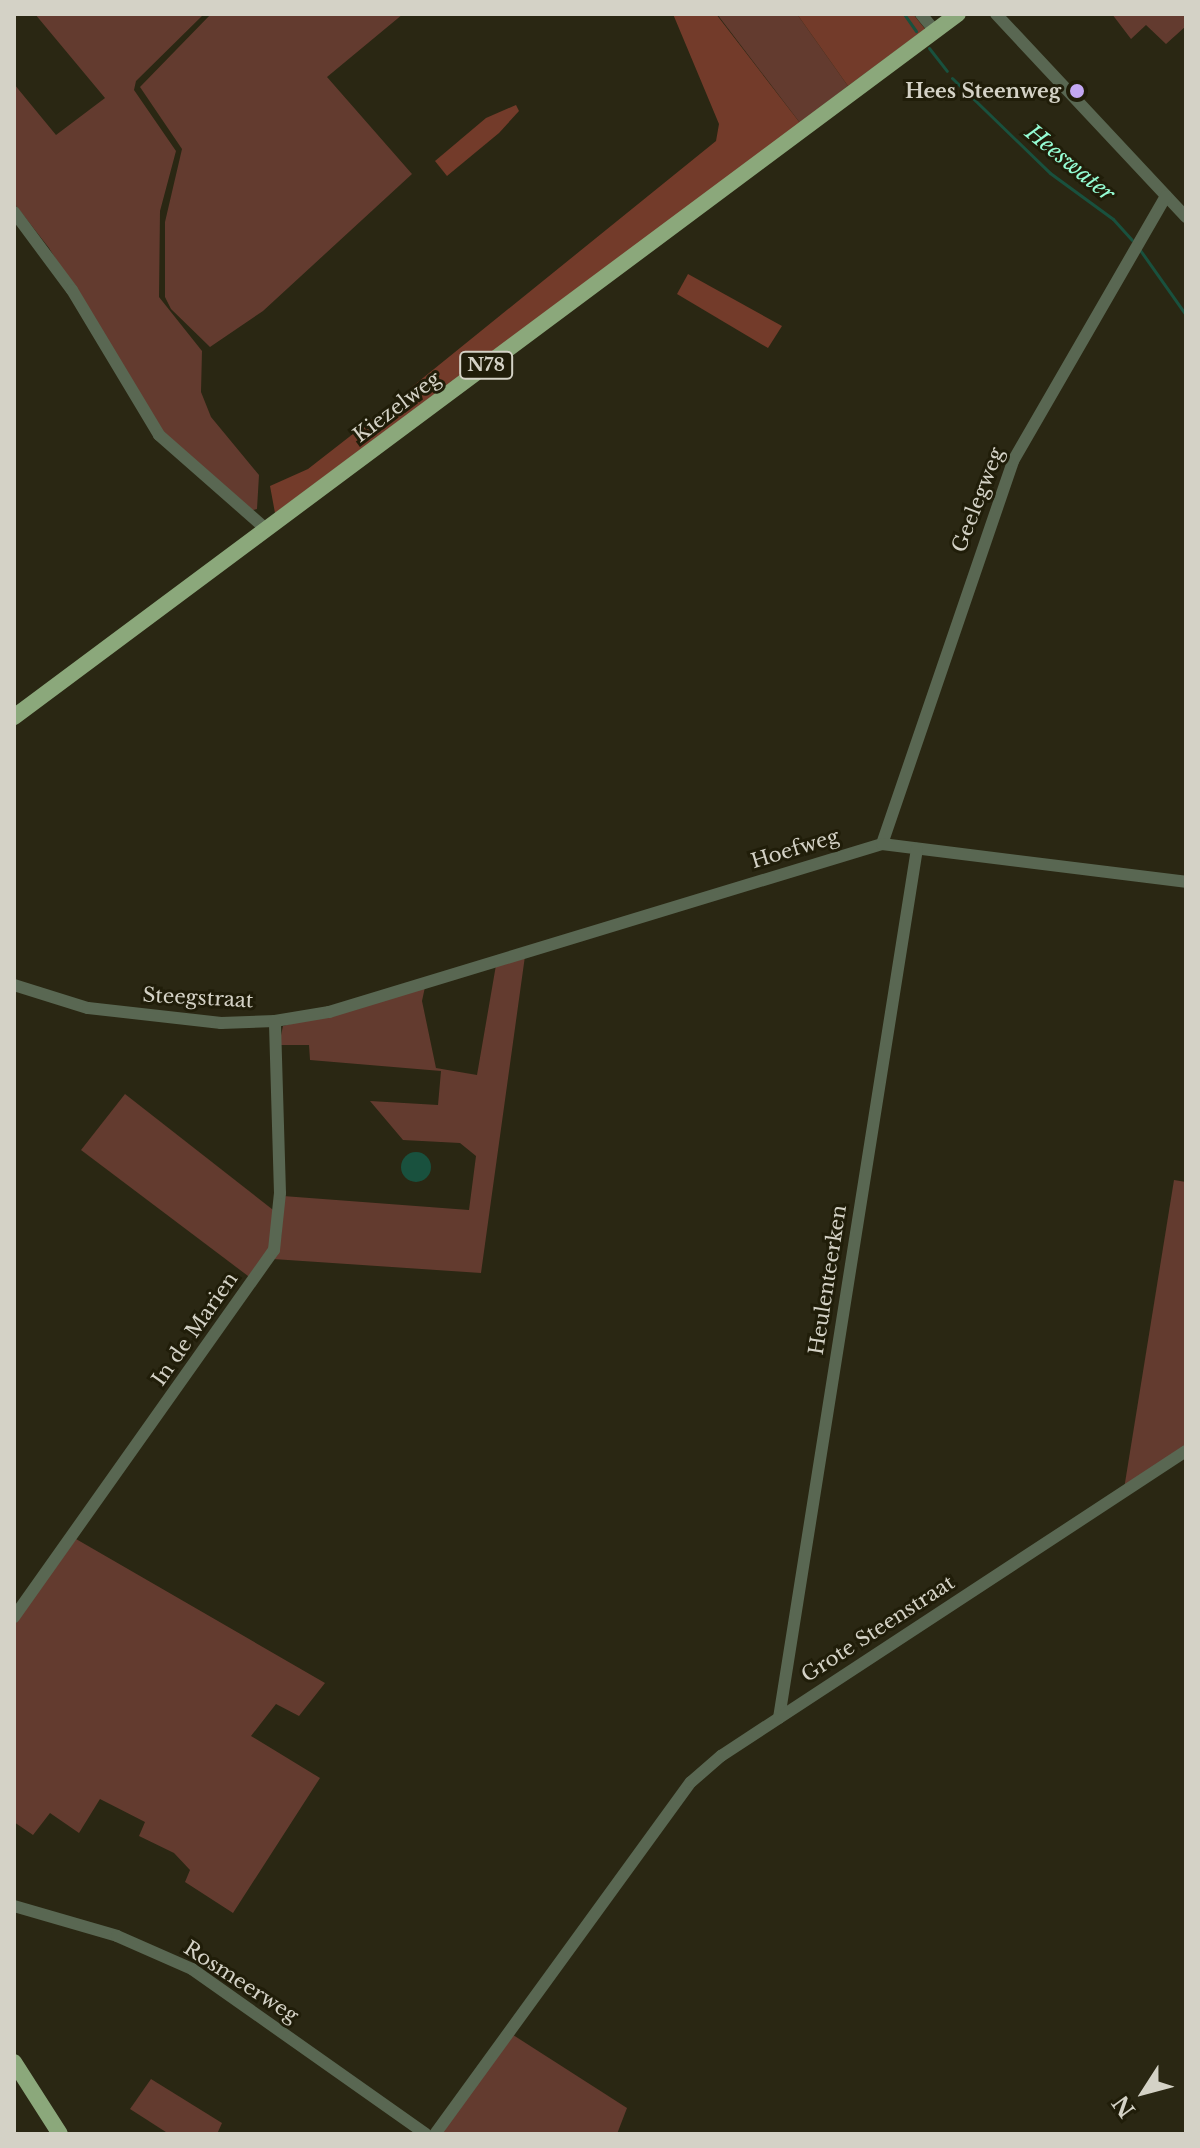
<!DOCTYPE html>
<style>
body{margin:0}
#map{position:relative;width:1200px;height:2148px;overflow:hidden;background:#2a2713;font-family:"Libre Baskerville",serif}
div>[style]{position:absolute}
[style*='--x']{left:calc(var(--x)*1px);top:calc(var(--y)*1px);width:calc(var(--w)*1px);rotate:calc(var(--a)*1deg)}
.green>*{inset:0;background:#633b2f}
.forest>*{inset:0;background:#733b2a}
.water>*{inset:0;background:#19513e}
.round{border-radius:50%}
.stream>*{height:3px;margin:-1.5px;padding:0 1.5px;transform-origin:1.5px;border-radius:1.5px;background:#19513e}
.minor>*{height:12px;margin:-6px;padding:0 6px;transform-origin:6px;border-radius:6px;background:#596752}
.major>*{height:16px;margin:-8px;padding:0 8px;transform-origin:8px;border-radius:8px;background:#8ba87b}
.dots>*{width:22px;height:22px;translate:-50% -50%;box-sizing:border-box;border:4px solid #201d09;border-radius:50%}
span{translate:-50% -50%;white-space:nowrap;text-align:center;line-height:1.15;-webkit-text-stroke:6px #201d09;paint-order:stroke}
.shield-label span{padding:2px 6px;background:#201d09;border:2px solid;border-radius:6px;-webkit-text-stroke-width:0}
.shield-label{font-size:18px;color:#d4d2c6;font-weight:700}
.poi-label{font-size:20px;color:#d4d2c6;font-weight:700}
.right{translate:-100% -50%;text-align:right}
.street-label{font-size:20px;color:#d4d2c6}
.water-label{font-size:22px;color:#95fdd4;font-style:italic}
.frame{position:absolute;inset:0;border:16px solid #d4d2c6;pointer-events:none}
.north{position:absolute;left:1104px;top:2052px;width:80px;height:80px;-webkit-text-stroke:6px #201d09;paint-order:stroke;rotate:234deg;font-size:22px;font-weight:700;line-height:32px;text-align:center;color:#d4d2c6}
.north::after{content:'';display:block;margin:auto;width:28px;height:36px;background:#d4d2c6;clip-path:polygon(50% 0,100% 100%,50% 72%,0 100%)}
</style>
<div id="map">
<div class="green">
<div style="clip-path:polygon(35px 14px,204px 14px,136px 81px,134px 90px,176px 151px,160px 211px,159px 297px,202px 351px,201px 392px,211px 417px,259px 475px,257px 509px,250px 511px,161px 432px,49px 248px,14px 203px,14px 84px,56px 135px,105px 98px)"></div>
<div style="clip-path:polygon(211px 14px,403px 14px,327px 77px,412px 174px,263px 311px,210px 347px,171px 309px,165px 297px,165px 222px,182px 149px,140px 87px)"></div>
<div style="clip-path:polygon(717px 14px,797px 14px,848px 86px,800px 123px)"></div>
<div style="clip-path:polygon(1112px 14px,1186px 14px,1186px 26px,1166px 44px,1146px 25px,1131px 39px)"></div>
<div style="clip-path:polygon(525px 956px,481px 1273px,273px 1259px,281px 1238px,283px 1196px,469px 1210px,476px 1156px,460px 1143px,403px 1140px,370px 1101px,438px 1105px,441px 1071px,310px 1060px,309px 1045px,279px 1045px,283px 1026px,425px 987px,422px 1001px,436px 1068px,477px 1075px,496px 965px)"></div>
<div style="clip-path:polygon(125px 1094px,277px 1213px,276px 1234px,252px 1279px,81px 1150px)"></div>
<div style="clip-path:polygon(1174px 1180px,1186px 1182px,1186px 1448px,1124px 1489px)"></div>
<div style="clip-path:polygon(76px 1539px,325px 1683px,299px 1716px,276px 1704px,251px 1736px,320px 1778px,233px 1913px,185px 1882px,190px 1870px,174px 1853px,139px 1836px,145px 1822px,100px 1799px,79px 1833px,50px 1813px,33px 1835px,14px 1822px,14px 1625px)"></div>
<div style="clip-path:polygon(510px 2033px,627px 2108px,617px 2134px,441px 2134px)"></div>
<div style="clip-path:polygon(151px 2079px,222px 2123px,217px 2134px,169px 2134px,130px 2109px)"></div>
</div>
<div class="forest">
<div style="clip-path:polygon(673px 14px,716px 14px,800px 123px,275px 513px,270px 486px,308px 469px,376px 416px,716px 141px,719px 124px)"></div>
<div style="clip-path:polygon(797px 14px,913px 14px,925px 29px,848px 86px)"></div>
<div style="clip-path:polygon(516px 105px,519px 111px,499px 133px,447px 176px,435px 161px,486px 118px)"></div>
<div style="clip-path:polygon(688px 274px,782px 326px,768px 348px,677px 294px)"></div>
</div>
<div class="water">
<div class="round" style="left:401px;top:1152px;width:30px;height:30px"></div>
</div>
<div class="stream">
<div style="--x:904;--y:14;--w:21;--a:55"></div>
<div style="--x:929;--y:48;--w:29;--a:52"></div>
<div style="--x:952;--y:78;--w:136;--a:44.1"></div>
<div style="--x:1050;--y:173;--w:78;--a:36.1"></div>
<div style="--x:1113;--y:219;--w:28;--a:48"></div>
<div style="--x:1140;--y:250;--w:80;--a:54.7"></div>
</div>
<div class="minor">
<div style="--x:921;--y:14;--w:22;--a:51"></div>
<div style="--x:996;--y:14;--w:278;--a:46.9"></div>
<div style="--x:14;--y:212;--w:97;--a:53.4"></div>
<div style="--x:72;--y:290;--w:169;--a:59"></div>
<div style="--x:159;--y:435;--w:142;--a:41.3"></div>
<div style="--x:882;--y:844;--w:405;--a:-71.1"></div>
<div style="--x:1013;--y:461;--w:306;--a:-60"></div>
<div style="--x:14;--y:985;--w:77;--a:17.3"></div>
<div style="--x:88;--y:1008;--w:134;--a:6.4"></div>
<div style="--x:221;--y:1023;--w:54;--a:-2.1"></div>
<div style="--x:275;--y:1021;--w:55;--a:-9.5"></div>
<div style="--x:329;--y:1012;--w:578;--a:-16.9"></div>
<div style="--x:882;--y:844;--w:306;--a:7.1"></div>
<div style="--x:14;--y:1617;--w:450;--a:-54.7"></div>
<div style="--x:274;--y:1250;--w:57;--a:-84"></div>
<div style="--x:280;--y:1193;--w:172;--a:-91.7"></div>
<div style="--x:779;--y:1718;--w:880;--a:-80.98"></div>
<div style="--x:14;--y:1906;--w:107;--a:16.2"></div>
<div style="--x:117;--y:1936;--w:82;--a:23.7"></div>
<div style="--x:192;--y:1969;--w:286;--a:35.2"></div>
<div style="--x:435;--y:2134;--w:435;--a:-54"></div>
<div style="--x:691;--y:1782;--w:40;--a:-41"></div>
<div style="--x:721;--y:1756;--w:556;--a:-33.26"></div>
</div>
<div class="major">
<div style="--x:14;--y:717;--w:1177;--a:-36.68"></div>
<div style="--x:14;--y:2062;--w:85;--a:57.4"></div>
</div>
<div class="dots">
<div style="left:1077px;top:91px;background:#c3a7f2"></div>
</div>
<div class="shield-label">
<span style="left:486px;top:365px">N78</span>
</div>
<div class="poi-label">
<span class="right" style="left:1061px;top:91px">Hees Steenweg</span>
</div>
<div class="street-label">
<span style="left:397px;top:407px;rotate:-37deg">Kiezelweg</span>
<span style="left:978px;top:500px;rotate:-69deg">Geelegweg</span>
<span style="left:795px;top:849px;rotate:-17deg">Hoefweg</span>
<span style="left:198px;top:998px;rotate:3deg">Steegstraat</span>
<span style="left:828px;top:1280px;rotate:-81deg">Heulenteerken</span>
<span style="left:195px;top:1329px;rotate:-55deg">In de Marien</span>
<span style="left:878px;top:1629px;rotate:-33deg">Grote Steenstraat</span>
<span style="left:241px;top:1982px;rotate:33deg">Rosmeerweg</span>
</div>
<div class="water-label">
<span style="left:1070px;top:163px;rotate:39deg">Heeswater</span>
</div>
<div class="frame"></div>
<div class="north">N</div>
</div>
